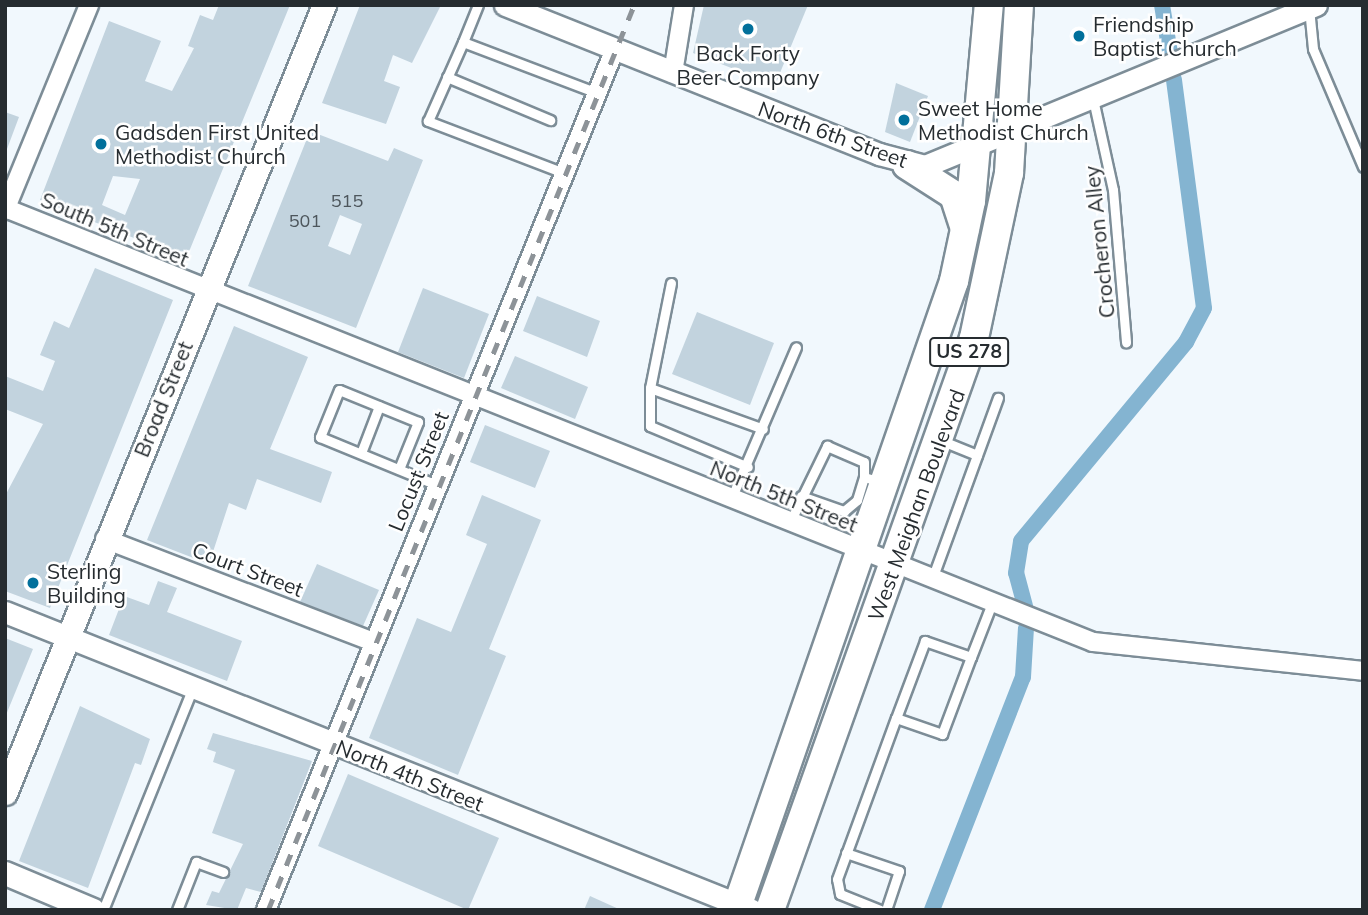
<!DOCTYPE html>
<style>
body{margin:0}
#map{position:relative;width:1368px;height:915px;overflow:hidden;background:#f1f8fd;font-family:Mulish,sans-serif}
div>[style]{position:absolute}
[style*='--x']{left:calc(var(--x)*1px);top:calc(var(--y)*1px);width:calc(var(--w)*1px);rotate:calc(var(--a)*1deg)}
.canal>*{height:16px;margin:-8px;padding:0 8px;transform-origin:8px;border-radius:8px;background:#84b4d1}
.building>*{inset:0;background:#c2d3de}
.roads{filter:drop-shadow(2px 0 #7d8d97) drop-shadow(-2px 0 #7d8d97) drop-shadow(0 2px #7d8d97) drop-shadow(0 -2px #7d8d97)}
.service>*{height:9px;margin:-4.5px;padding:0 4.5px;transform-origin:4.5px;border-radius:4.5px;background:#fff}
.minor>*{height:18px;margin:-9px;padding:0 9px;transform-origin:9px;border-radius:9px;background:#fff}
.tertiary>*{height:21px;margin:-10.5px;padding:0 10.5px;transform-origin:10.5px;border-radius:10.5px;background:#fff}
.secondary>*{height:23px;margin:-11.5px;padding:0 11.5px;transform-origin:11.5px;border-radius:11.5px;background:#fff}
.trunk>*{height:28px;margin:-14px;padding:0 14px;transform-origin:14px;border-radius:14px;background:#fff}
.rail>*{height:4.5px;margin-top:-2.25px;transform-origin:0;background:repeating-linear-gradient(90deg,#8d9398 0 12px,transparent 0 24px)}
.dots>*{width:19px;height:19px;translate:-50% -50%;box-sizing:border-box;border:4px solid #fff;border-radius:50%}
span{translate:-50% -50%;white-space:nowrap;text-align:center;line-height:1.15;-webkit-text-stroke:5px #fff;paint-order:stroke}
.number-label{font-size:18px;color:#4d565c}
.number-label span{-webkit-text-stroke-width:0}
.shield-label span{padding:2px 5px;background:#fff;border:2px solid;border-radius:5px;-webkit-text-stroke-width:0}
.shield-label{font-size:19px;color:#262c30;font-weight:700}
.poi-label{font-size:21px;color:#262c30}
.left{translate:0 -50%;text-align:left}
.street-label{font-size:21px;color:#262c30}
.frame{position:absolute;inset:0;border:7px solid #262c30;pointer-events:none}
</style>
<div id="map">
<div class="canal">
<div style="--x:1162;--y:5;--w:49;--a:80.5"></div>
<div style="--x:1025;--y:606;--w:34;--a:-105"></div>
<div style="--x:1016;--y:573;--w:32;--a:-81"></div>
<div style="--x:1021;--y:541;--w:259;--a:-50.3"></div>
<div style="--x:1186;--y:342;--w:38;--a:-62"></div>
<div style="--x:1204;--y:308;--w:231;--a:-97.5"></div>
<div style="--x:932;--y:910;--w:250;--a:-68.7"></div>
<div style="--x:1023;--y:677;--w:49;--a:-86.5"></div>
</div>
<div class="building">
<div style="clip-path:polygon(evenodd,219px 5px,290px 5px,186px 259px,40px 200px,109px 21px,161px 41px,145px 81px,172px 91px,194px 48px,188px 46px,200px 15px,213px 20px,219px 5px,113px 176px,140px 179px,125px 215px,102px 205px,113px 176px)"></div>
<div style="clip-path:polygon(360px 5px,441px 5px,412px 63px,393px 55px,384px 81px,400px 87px,386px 124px,322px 103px)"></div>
<div style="clip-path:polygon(704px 5px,808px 5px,775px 85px,693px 53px)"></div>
<div style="clip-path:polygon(896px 83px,928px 96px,910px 142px,885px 132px)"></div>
<div style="clip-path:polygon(5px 112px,19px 117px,7px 149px,5px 149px)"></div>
<div style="clip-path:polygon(evenodd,310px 131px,388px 161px,394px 148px,423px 160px,356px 328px,248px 286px,310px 131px,340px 215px,362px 224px,350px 255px,328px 246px,340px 215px)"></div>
<div style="clip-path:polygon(95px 268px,173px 300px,50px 608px,5px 591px,5px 496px,43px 424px,5px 409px,5px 376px,43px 391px,55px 361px,40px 355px,54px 321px,69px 328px)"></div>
<div style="clip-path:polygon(423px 288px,489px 314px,464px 378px,398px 352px)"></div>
<div style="clip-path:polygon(537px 296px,600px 321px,587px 357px,523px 331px)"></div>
<div style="clip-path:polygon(697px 312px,774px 343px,750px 405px,672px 374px)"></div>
<div style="clip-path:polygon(234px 326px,308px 357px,270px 449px,332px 472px,321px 503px,257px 479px,246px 510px,229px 503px,209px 564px,147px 540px)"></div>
<div style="clip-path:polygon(515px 356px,588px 387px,575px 419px,501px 388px)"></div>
<div style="clip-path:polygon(485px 425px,550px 451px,535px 488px,470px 462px)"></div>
<div style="clip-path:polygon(482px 495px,541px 520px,489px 649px,506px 656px,458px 775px,369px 738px,417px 618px,451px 632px,487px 544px,466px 535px)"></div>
<div style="clip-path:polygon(317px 564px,379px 590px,363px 626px,300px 602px)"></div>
<div style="clip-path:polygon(158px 581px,177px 588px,167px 612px,242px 641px,227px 681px,109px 635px,124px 596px,149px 605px)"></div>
<div style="clip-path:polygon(5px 638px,33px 649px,6px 715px,5px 715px)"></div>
<div style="clip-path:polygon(80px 706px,150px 739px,141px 765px,135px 763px,88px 888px,19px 861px)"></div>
<div style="clip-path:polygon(213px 733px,312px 761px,261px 892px,246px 888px,237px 910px,206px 905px,212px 891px,219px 893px,243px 844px,212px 833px,235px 770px,213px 762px,216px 752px,207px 749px)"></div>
<div style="clip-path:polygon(348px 774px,499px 838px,468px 910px,318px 846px)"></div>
<div style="clip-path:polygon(590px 896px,621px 910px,584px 910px)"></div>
</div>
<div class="roads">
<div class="service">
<div style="--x:1309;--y:8;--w:41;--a:84.4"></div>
<div style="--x:1313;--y:49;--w:128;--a:67"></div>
<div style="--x:463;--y:42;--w:40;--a:-68"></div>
<div style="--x:447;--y:77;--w:112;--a:22.7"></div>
<div style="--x:1093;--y:99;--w:93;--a:77.6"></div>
<div style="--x:1113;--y:190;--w:153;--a:85.1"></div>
<div style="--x:564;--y:173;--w:146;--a:-159.1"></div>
<div style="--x:428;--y:121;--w:86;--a:-66.1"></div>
<div style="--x:463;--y:42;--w:143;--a:20.8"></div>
<div style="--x:671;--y:283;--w:107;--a:101.3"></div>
<div style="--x:650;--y:388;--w:38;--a:90"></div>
<div style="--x:650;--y:426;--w:106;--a:22.7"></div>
<div style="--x:650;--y:388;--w:120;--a:19.9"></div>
<div style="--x:940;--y:440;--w:40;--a:22"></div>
<div style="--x:361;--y:453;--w:50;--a:-69"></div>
<div style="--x:399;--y:469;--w:51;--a:-68"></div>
<div style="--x:418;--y:422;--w:85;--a:-157.9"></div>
<div style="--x:339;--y:390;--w:51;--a:112"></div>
<div style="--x:320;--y:437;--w:126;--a:22.3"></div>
<div style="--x:801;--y:496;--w:46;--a:19.2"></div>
<div style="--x:844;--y:511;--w:17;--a:-40"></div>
<div style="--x:857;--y:500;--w:24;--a:-73"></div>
<div style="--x:731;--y:499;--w:165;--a:-66.8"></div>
<div style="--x:790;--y:522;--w:85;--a:-64"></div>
<div style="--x:827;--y:446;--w:40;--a:23.4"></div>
<div style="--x:864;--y:462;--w:15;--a:90"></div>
<div style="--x:864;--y:477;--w:19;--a:16"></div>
<div style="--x:932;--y:579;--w:193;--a:-70"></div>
<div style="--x:971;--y:657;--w:49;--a:-160.8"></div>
<div style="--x:925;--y:641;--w:82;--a:110.6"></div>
<div style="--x:896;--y:718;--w:49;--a:19.2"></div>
<div style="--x:942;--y:734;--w:82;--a:-69.4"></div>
<div style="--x:971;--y:657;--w:58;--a:-68.7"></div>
<div style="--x:846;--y:853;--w:56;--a:18.8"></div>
<div style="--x:899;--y:871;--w:41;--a:108.4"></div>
<div style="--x:103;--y:910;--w:240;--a:-68"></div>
<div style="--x:177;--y:910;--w:52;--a:-68.4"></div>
<div style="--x:196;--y:862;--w:29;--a:20"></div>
<div style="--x:880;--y:910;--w:43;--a:-158.2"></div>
<div style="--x:840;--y:894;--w:15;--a:-101"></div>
<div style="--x:837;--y:879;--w:171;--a:-69.9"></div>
</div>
<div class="minor">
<div style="--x:673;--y:73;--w:69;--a:-80.8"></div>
<div style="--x:5;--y:208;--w:1171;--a:21.75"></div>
<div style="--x:1093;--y:642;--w:272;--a:6.1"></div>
<div style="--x:5;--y:210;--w:222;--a:-67.7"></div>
<div style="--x:105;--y:539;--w:288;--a:21"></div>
<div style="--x:266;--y:910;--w:929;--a:-67.94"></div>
</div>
<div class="tertiary">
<div style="--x:505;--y:5;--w:403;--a:21.7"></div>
<div style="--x:879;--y:154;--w:48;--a:14.6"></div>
<div style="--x:925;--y:166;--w:423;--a:-22.4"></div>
<div style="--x:5;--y:612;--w:804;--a:21.75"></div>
</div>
<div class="secondary">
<div style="--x:5;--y:793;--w:850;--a:-67.96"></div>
<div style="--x:5;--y:873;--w:95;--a:22.8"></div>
</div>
<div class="trunk">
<div style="--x:907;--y:165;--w:56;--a:32.6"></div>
<div style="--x:954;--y:195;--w:35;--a:72"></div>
<div style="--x:736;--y:910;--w:666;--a:-70.88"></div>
<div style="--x:954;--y:281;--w:82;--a:-78"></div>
<div style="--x:971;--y:201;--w:197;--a:-84.8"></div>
<div style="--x:770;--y:910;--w:607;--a:-70.37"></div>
<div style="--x:974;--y:338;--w:169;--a:-78"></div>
<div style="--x:1009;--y:173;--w:168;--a:-86.6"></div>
</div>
</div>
<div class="rail">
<div style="--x:268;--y:910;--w:976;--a:-67.98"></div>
</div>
<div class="dots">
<div style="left:748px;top:29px;background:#02709b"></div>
<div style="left:1079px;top:36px;background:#02709b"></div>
<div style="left:904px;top:120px;background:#02709b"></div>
<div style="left:101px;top:144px;background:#02709b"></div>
<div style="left:33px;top:583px;background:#02709b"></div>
</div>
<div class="number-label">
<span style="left:347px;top:201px">515</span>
<span style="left:305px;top:221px">501</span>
</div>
<div class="shield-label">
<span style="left:969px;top:352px">US 278</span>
</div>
<div class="poi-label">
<span class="left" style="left:1093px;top:36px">Friendship<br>Baptist Church</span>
<span style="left:748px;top:65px">Back Forty<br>Beer Company</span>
<span class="left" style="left:918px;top:120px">Sweet Home<br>Methodist Church</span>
<span class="left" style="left:115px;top:144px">Gadsden First United<br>Methodist Church</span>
<span class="left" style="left:47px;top:583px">Sterling<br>Building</span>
</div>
<div class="street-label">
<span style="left:833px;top:134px;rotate:20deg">North 6th Street</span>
<span style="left:115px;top:229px;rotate:23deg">South 5th Street</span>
<span style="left:1099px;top:242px;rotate:-96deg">Crocheron Alley</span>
<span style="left:163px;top:399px;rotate:-68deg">Broad Street</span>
<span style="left:418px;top:471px;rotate:-68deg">Locust Street</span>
<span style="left:784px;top:496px;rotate:22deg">North 5th Street</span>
<span style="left:916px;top:505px;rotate:-70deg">West Meighan Boulevard</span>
<span style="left:248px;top:569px;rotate:21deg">Court Street</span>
<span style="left:410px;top:775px;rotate:22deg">North 4th Street</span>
</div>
<div class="frame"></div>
</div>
